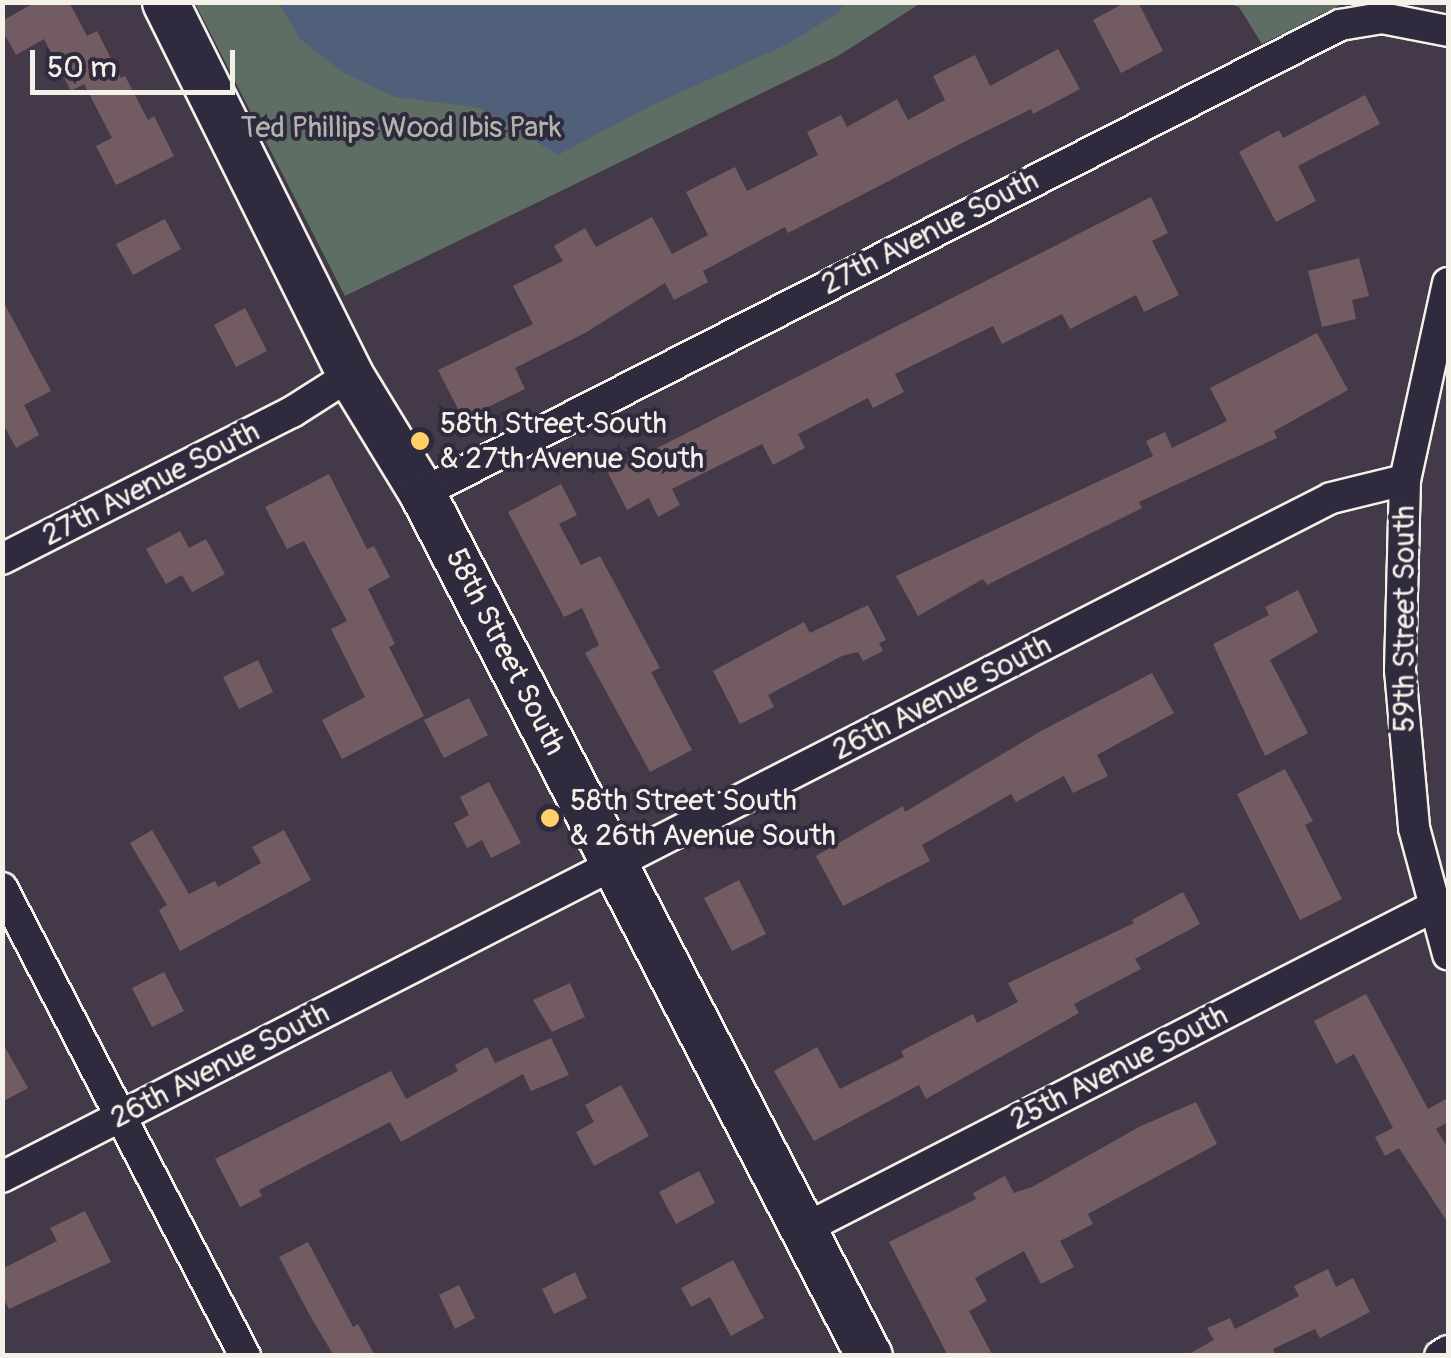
<!DOCTYPE html>
<style>
body{margin:0}
#map{position:relative;width:1451px;height:1358px;overflow:hidden;background:#433948;font-family:Pangolin,sans-serif}
div>[style]{position:absolute}
[style*='--x']{left:calc(var(--x)*1px);top:calc(var(--y)*1px);width:calc(var(--w)*1px);rotate:calc(var(--a)*1deg)}
.green>*{inset:0;background:#5f6e64}
.water>*{inset:0;background:#50607a}
.building>*{inset:0;background:#735c61}
.roads{filter:drop-shadow(2px 0 #f4f1e8) drop-shadow(-2px 0 #f4f1e8) drop-shadow(0 2px #f4f1e8) drop-shadow(0 -2px #f4f1e8)}
.street>*{height:30px;margin:-15px;padding:0 15px;transform-origin:15px;border-radius:15px;background:#2f2a3d}
.secondary>*{height:45px;margin:-22.5px;padding:0 22.5px;transform-origin:22.5px;border-radius:22.5px;background:#2f2a3d}
.dots>*{width:28px;height:28px;translate:-50% -50%;box-sizing:border-box;border:5px solid #2f2a3d;border-radius:50%}
span{translate:-50% -50%;white-space:nowrap;text-align:center;line-height:1.15;-webkit-text-stroke:8px #2f2a3d;paint-order:stroke}
.park-label{font-size:30px;color:#b1b6ad}
.street-label{font-size:30px;color:#f4f1e8}
.poi-label{font-size:30px;color:#f4f1e8}
.left{translate:0 -50%;text-align:left}
.frame{position:absolute;inset:0;border:5px solid #f4f1e8;pointer-events:none}
.scale{position:absolute;left:30px;top:50px;width:205px;height:45px;box-sizing:border-box;border:5px solid #f4f1e8;border-top:0;padding-left:12px;font-size:30px;line-height:35px;white-space:nowrap;color:#f4f1e8;-webkit-text-stroke:8px #2f2a3d;paint-order:stroke}
</style>
<div id="map">
<div class="green">
<div style="clip-path:polygon(195px 3px,921px 3px,838px 56px,345px 296px)"></div>
<div style="clip-path:polygon(1225px 3px,1344px 3px,1262px 44px,1239px 7px)"></div>
</div>
<div class="water">
<div style="clip-path:polygon(279px 3px,845px 3px,838px 13px,786px 45px,650px 106px,558px 155px,480px 108px,395px 97px,344px 73px,300px 39px)"></div>
</div>
<div class="building">
<div style="clip-path:polygon(36px 2px,69px 2px,87px 36px,97px 31px,121px 78px,125px 76px,148px 120px,154px 116px,174px 156px,116px 185px,96px 146px,112px 138px,84px 84px,71px 91px,44px 39px,16px 55px,2px 30px,2px 21px)"></div>
<div style="clip-path:polygon(1126px 2px,1138px 2px,1163px 51px,1121px 73px,1093px 20px)"></div>
<div style="clip-path:polygon(1058px 49px,1080px 89px,1033px 114px,1031px 109px,966px 141px,788px 233px,785px 227px,703px 271px,708px 282px,674px 300px,665px 283px,585px 333px,515px 368px,525px 389px,463px 419px,438px 370px,533px 324px,513px 286px,563px 261px,554px 246px,585px 228px,596px 247px,652px 217px,672px 254px,708px 235px,686px 192px,735px 167px,747px 191px,818px 155px,807px 132px,841px 115px,847px 127px,897px 99px,908px 120px,945px 100px,933px 76px,975px 55px,990px 86px)"></div>
<div style="clip-path:polygon(1365px 95px,1380px 124px,1298px 166px,1316px 201px,1276px 222px,1239px 152px,1279px 130px,1283px 138px)"></div>
<div style="clip-path:polygon(1151px 197px,1168px 233px,1152px 241px,1179px 295px,1144px 312px,1136px 295px,1070px 329px,1062px 314px,1002px 344px,993px 326px,895px 374px,904px 392px,873px 408px,868px 398px,798px 434px,805px 448px,773px 465px,762px 444px,672px 489px,680px 505px,658px 517px,649px 498px,627px 510px,608px 473px)"></div>
<div style="clip-path:polygon(165px 219px,181px 249px,133px 275px,116px 244px)"></div>
<div style="clip-path:polygon(1359px 258px,1369px 296px,1352px 300px,1356px 319px,1322px 327px,1308px 271px)"></div>
<div style="clip-path:polygon(2px 299px,51px 391px,24px 405px,39px 435px,16px 448px,2px 422px)"></div>
<div style="clip-path:polygon(245px 308px,267px 351px,236px 367px,214px 325px)"></div>
<div style="clip-path:polygon(1317px 333px,1348px 390px,1274px 431px,1277px 438px,1139px 502px,1142px 508px,987px 585px,983px 579px,918px 616px,896px 576px,1153px 456px,1146px 441px,1165px 432px,1172px 448px,1227px 421px,1210px 388px)"></div>
<div style="clip-path:polygon(329px 474px,367px 549px,374px 546px,390px 577px,368px 589px,395px 644px,389px 647px,424px 716px,342px 759px,322px 720px,365px 697px,331px 629px,347px 621px,304px 541px,287px 549px,265px 507px)"></div>
<div style="clip-path:polygon(561px 484px,577px 515px,559px 524px,581px 565px,600px 556px,660px 668px,651px 672px,692px 750px,650px 772px,585px 653px,599px 645px,582px 608px,564px 617px,508px 512px)"></div>
<div style="clip-path:polygon(180px 531px,189px 548px,206px 539px,225px 574px,192px 592px,182px 575px,166px 584px,146px 549px)"></div>
<div style="clip-path:polygon(1298px 590px,1318px 632px,1270px 660px,1308px 733px,1265px 756px,1213px 644px,1269px 615px,1265px 607px)"></div>
<div style="clip-path:polygon(868px 605px,886px 640px,879px 643px,883px 651px,863px 661px,858px 652px,842px 656px,768px 695px,774px 707px,740px 724px,713px 671px,804px 622px,810px 633px)"></div>
<div style="clip-path:polygon(258px 660px,273px 692px,239px 709px,223px 677px)"></div>
<div style="clip-path:polygon(1152px 673px,1174px 713px,1097px 755px,1108px 776px,1073px 793px,1064px 776px,1016px 802px,1011px 794px,922px 845px,930px 861px,843px 906px,816px 856px,903px 806px,905px 812px,1041px 731px)"></div>
<div style="clip-path:polygon(469px 698px,488px 735px,444px 758px,424px 720px)"></div>
<div style="clip-path:polygon(1285px 769px,1313px 821px,1305px 825px,1342px 899px,1300px 920px,1237px 794px)"></div>
<div style="clip-path:polygon(489px 782px,521px 843px,491px 858px,482px 840px,467px 848px,454px 823px,469px 815px,460px 797px)"></div>
<div style="clip-path:polygon(152px 830px,189px 894px,215px 881px,218px 887px,261px 863px,252px 847px,284px 830px,311px 880px,180px 951px,159px 910px,167px 905px,130px 843px)"></div>
<div style="clip-path:polygon(739px 880px,766px 934px,732px 951px,704px 898px)"></div>
<div style="clip-path:polygon(1183px 892px,1200px 924px,1135px 959px,1141px 969px,1074px 1004px,1079px 1013px,926px 1099px,919px 1085px,814px 1141px,774px 1071px,817px 1047px,840px 1089px,904px 1057px,901px 1051px,973px 1014px,977px 1023px,1018px 1002px,1008px 983px,1134px 923px,1132px 920px)"></div>
<div style="clip-path:polygon(164px 972px,184px 1011px,152px 1027px,132px 988px)"></div>
<div style="clip-path:polygon(570px 983px,585px 1017px,552px 1032px,533px 1000px)"></div>
<div style="clip-path:polygon(1366px 994px,1428px 1109px,1448px 1098px,1448px 1122px,1436px 1129px,1448px 1148px,1448px 1223px,1399px 1148px,1385px 1156px,1375px 1137px,1393px 1128px,1354px 1054px,1336px 1064px,1314px 1021px)"></div>
<div style="clip-path:polygon(551px 1038px,569px 1075px,531px 1091px,523px 1074px,401px 1142px,390px 1122px,259px 1190px,262px 1196px,240px 1207px,215px 1159px,391px 1071px,406px 1099px,458px 1071px,455px 1065px,487px 1047px,495px 1063px)"></div>
<div style="clip-path:polygon(2px 1042px,28px 1088px,2px 1102px)"></div>
<div style="clip-path:polygon(621px 1085px,649px 1136px,594px 1166px,576px 1132px,594px 1122px,585px 1105px)"></div>
<div style="clip-path:polygon(1196px 1102px,1217px 1144px,1088px 1214px,1093px 1224px,1060px 1241px,1074px 1267px,1041px 1284px,1024px 1251px,975px 1278px,987px 1301px,969px 1311px,993px 1356px,948px 1356px,889px 1242px,976px 1199px,973px 1193px,1005px 1176px,1014px 1193px,1032px 1187px,1141px 1126px)"></div>
<div style="clip-path:polygon(699px 1171px,715px 1203px,676px 1224px,659px 1192px)"></div>
<div style="clip-path:polygon(85px 1211px,111px 1262px,9px 1309px,2px 1296px,2px 1269px,57px 1241px,50px 1228px)"></div>
<div style="clip-path:polygon(308px 1242px,353px 1327px,358px 1324px,375px 1356px,334px 1356px,308px 1312px,279px 1257px)"></div>
<div style="clip-path:polygon(733px 1260px,764px 1318px,731px 1336px,710px 1297px,691px 1307px,681px 1288px)"></div>
<div style="clip-path:polygon(1328px 1269px,1336px 1287px,1353px 1278px,1370px 1312px,1320px 1338px,1315px 1329px,1273px 1349px,1276px 1356px,1185px 1356px,1214px 1340px,1207px 1328px,1230px 1318px,1235px 1329px,1299px 1296px,1294px 1286px)"></div>
<div style="clip-path:polygon(575px 1272px,587px 1298px,554px 1314px,542px 1289px)"></div>
<div style="clip-path:polygon(459px 1285px,475px 1318px,455px 1329px,439px 1295px)"></div>
</div>
<div class="roads">
<div class="street">
<div style="--x:1448;--y:283;--w:202;--a:102.3"></div>
<div style="--x:1405;--y:480;--w:190;--a:91.5"></div>
<div style="--x:1400;--y:670;--w:159;--a:84.9"></div>
<div style="--x:1414;--y:828;--w:131;--a:74.9"></div>
<div style="--x:422;--y:493;--w:1030;--a:-27.01"></div>
<div style="--x:1340;--y:25;--w:43;--a:-9.5"></div>
<div style="--x:1382;--y:18;--w:67;--a:11.1"></div>
<div style="--x:2;--y:559;--w:325;--a:-26.9"></div>
<div style="--x:292;--y:412;--w:69;--a:-32.5"></div>
<div style="--x:2;--y:888;--w:527;--a:62.56"></div>
<div style="--x:2;--y:1177;--w:1492;--a:-27.06"></div>
<div style="--x:1331;--y:498;--w:76;--a:-13.7"></div>
<div style="--x:804;--y:1229;--w:707;--a:-27.11"></div>
<div style="--x:1440;--y:1356;--w:9;--a:-32"></div>
</div>
<div class="secondary">
<div style="--x:165;--y:2;--w:416;--a:63.6"></div>
<div style="--x:350;--y:375;--w:138;--a:58.6"></div>
<div style="--x:422;--y:493;--w:972;--a:62.62"></div>
</div>
</div>
<div class="dots">
<div style="left:420px;top:441px;background:#ffd166"></div>
<div style="left:550px;top:818px;background:#ffd166"></div>
</div>
<div class="park-label">
<span style="left:401px;top:128px">Ted Phillips Wood Ibis Park</span>
</div>
<div class="street-label">
<span style="left:930px;top:233px;rotate:-27deg">27th Avenue South</span>
<span style="left:151px;top:484px;rotate:-27deg">27th Avenue South</span>
<span style="left:1405px;top:619px;rotate:-90deg">59th Street South</span>
<span style="left:505px;top:652px;rotate:63deg">58th Street South</span>
<span style="left:942px;top:698px;rotate:-27deg">26th Avenue South</span>
<span style="left:220px;top:1066px;rotate:-27deg">26th Avenue South</span>
<span style="left:1119px;top:1068px;rotate:-27deg">25th Avenue South</span>
</div>
<div class="poi-label">
<span class="left" style="left:440px;top:441px">58th Street South<br>&amp; 27th Avenue South</span>
<span class="left" style="left:570px;top:818px">58th Street South<br>&amp; 26th Avenue South</span>
</div>
<div class="frame"></div>
<div class="scale">50 m</div>
</div>
